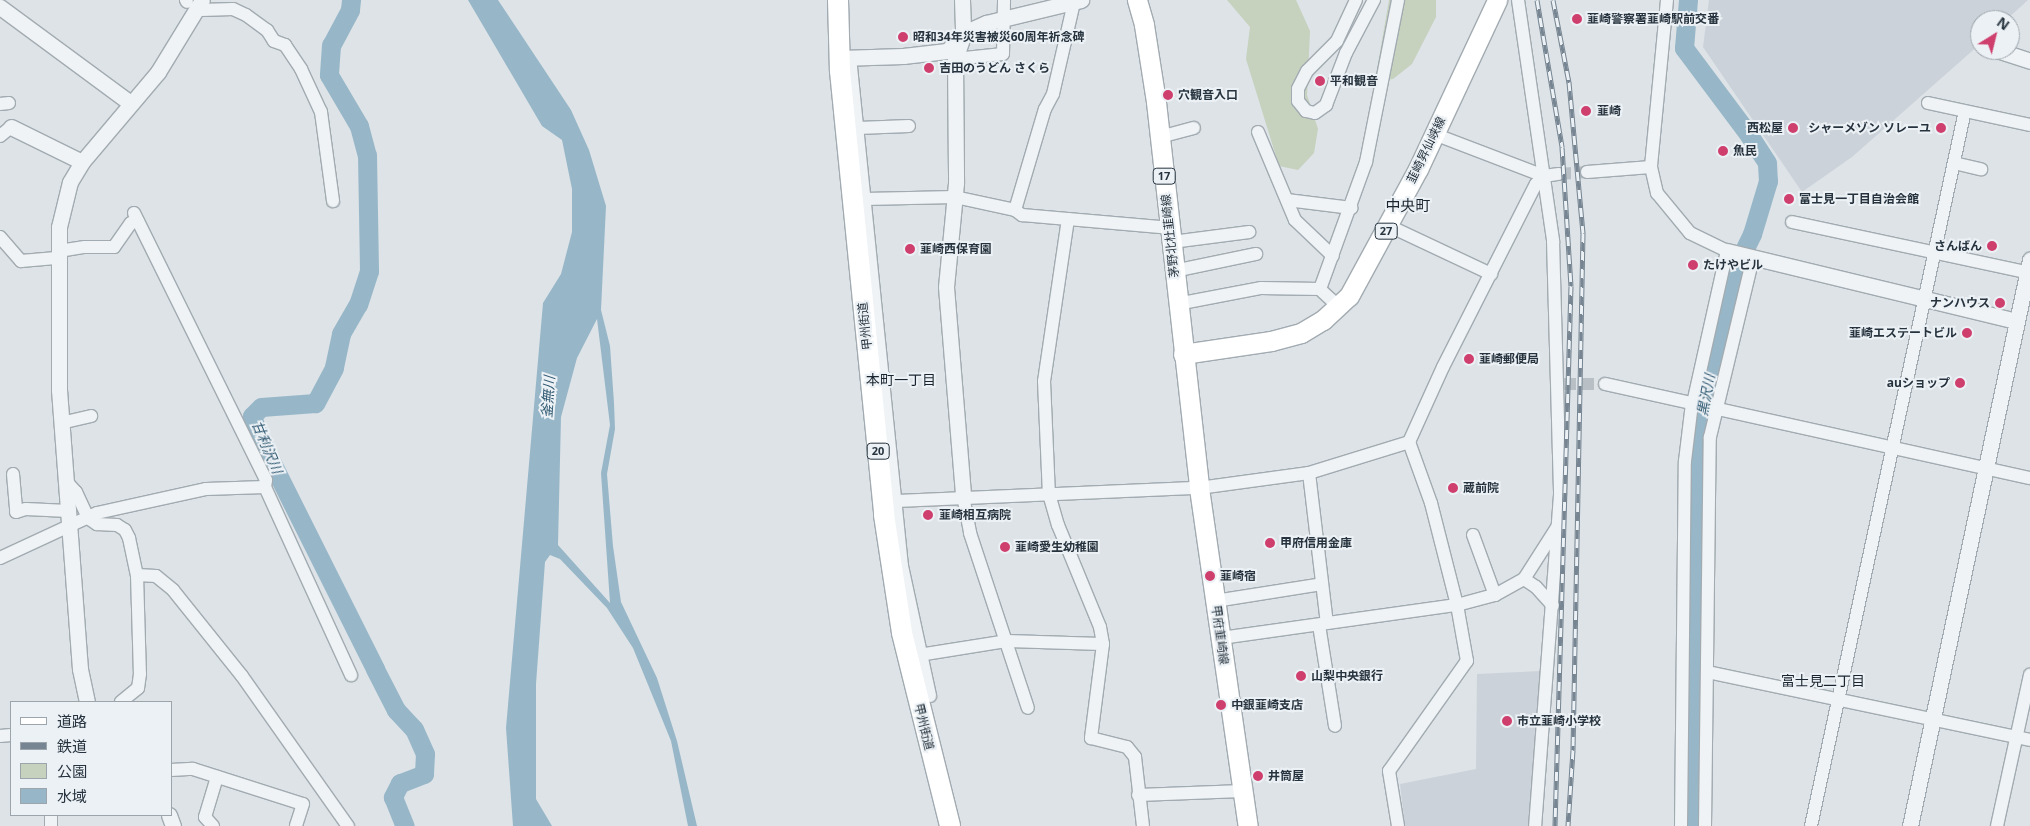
<!DOCTYPE html>
<meta charset="utf-8">
<style>
body{margin:0}
#map{position:relative;width:2030px;height:826px;overflow:hidden;background:#dde3e7;font-family:"Open Sans","Noto Sans JP",sans-serif}
div>[style]{position:absolute}
[style*='--x']{left:calc(var(--x)*1px);top:calc(var(--y)*1px);width:calc(var(--w)*1px);rotate:calc(var(--a)*1deg)}
.built>*{inset:0;background:#cbd2d9}
.green>*{inset:0;background:#c6d1be}
.water>*{inset:0;background:#97b7c8}
.river>*{height:19px;margin:-9.5px;padding:0 9.5px;transform-origin:9.5px;border-radius:9.5px;background:#97b7c8}
.minor-tunnel>*{height:12px;margin-top:-6px;transform-origin:0;background:repeating-linear-gradient(90deg,#b8c0c5 0 12px,transparent 0 18px)}
.roads{filter:drop-shadow(1px 0 #a2abb1) drop-shadow(-1px 0 #a2abb1) drop-shadow(0 1px #a2abb1) drop-shadow(0 -1px #a2abb1)}
.minor>*{height:12px;margin:-6px;padding:0 6px;transform-origin:6px;border-radius:6px;background:#eff3f5}
.tertiary>*{height:15px;margin:-7.5px;padding:0 7.5px;transform-origin:7.5px;border-radius:7.5px;background:#eff3f5}
.primary>*{height:19px;margin:-9.5px;padding:0 9.5px;transform-origin:9.5px;border-radius:9.5px;background:#fff}
.trunk>*{height:20px;margin:-10px;padding:0 10px;transform-origin:10px;border-radius:10px;background:#fff}
.rail>*{height:5px;margin-top:-2.5px;transform-origin:0;background:repeating-linear-gradient(90deg,#ecf1f5 0 9px,#768591 0 18px);box-sizing:border-box;border-block:1px solid #768591}
.dots>*{width:14px;height:14px;translate:-50% -50%;box-sizing:border-box;border:2px solid #ecf1f5;border-radius:50%}
span{translate:-50% -50%;white-space:nowrap;text-align:center;line-height:1.15;-webkit-text-stroke:4px #ecf1f5;paint-order:stroke}
.shield-label span{padding:1px 4px;background:#ecf1f5;border:1px solid;border-radius:4px;-webkit-text-stroke-width:0}
.shield-label{font-size:11px;color:#26333e;font-weight:700}
.poi-label{font-size:12px;color:#26333e;font-weight:700}
.left{translate:0 -50%;text-align:left}
.right{translate:-100% -50%;text-align:right}
.street-label{font-size:12px;color:#26333e}
.neighbourhood-label{font-size:14px;color:#19242e}
.water-label{font-size:14px;color:#305972;font-style:italic}
.quarter-label{font-size:15px;color:#19242e}
.legend{position:absolute;left:10px;top:701px;width:162px;height:115px;box-sizing:border-box;background:#ecf1f5;border:1px solid #9da5ac;margin:0;padding:6px 9px;list-style:none;font-size:15px;color:#26333e}
.legend li{display:flex;align-items:center;gap:10px;height:25px}
.legend b{width:25px;border:1px solid #9da5ac}
.north{position:absolute;left:1970px;top:10px;width:50px;height:50px;box-sizing:border-box;background:#ecf1f5;border:1px solid #9da5ac;border-radius:50%;rotate:36deg;font-size:14px;font-weight:700;line-height:20px;text-align:center;color:#26333e}
.north::after{content:'';display:block;margin:auto;width:18px;height:22px;background:#cf3f6e;clip-path:polygon(50% 0,100% 100%,50% 72%,0 100%)}
</style>
<div id="map">
<div class="built">
<div style="clip-path:polygon(1709px 0,2028px 0,2006px 20px,1980px 20px,1980px 44px,1852px 157px,1802px 192px,1703px 47px)"></div>
<div style="clip-path:polygon(1541px 671px,1530px 826px,1405px 826px,1400px 784px,1476px 769px,1477px 674px)"></div>
</div>
<div class="green">
<div style="clip-path:polygon(1227px 0,1296px 0,1310px 31px,1307px 95px,1318px 129px,1314px 153px,1298px 170px,1279px 166px,1246px 59px,1250px 27px)"></div>
<div style="clip-path:polygon(1389px 0,1436px 0,1436px 17px,1412px 64px,1393px 79px,1375px 81px)"></div>
</div>
<div class="water">
<div style="clip-path:polygon(evenodd,468px 0,498px 0,571px 110px,589px 150px,606px 206px,601px 310px,610px 346px,614px 403px,615px 429px,607px 474px,613px 546px,621px 602px,657px 678px,677px 741px,697px 826px,688px 826px,671px 741px,633px 648px,607px 608px,560px 559px,550px 555px,545px 562px,536px 684px,536px 799px,552px 826px,513px 826px,506px 728px,543px 303px,561px 274px,572px 232px,572px 189px,562px 140px,542px 126px,468px 0,597px 319px,610px 425px,601px 473px,610px 603px,558px 545px,561px 417px,577px 358px,597px 319px)"></div>
</div>
<div class="river">
<div style="--x:351;--y:0;--w:10;--a:96"></div>
<div style="--x:350;--y:10;--w:40;--a:118"></div>
<div style="--x:331;--y:45;--w:30;--a:94"></div>
<div style="--x:329;--y:75;--w:59;--a:59.5"></div>
<div style="--x:359;--y:126;--w:30;--a:75"></div>
<div style="--x:367;--y:155;--w:116;--a:89"></div>
<div style="--x:369;--y:271;--w:35;--a:108"></div>
<div style="--x:358;--y:304;--w:34;--a:120"></div>
<div style="--x:341;--y:334;--w:35;--a:102"></div>
<div style="--x:334;--y:368;--w:40;--a:118"></div>
<div style="--x:315;--y:403;--w:54;--a:175.8"></div>
<div style="--x:261;--y:407;--w:13;--a:135"></div>
<div style="--x:252;--y:416;--w:22;--a:72"></div>
<div style="--x:259;--y:437;--w:259;--a:63.4"></div>
<div style="--x:375;--y:669;--w:46;--a:62.9"></div>
<div style="--x:396;--y:710;--w:26;--a:47"></div>
<div style="--x:414;--y:729;--w:27;--a:66"></div>
<div style="--x:425;--y:754;--w:20;--a:93"></div>
<div style="--x:424;--y:774;--w:26;--a:159"></div>
<div style="--x:400;--y:783;--w:16;--a:117"></div>
<div style="--x:393;--y:797;--w:31;--a:68"></div>
<div style="--x:1688;--y:0;--w:48;--a:94.8"></div>
<div style="--x:1684;--y:48;--w:109;--a:53.2"></div>
<div style="--x:1749;--y:135;--w:33;--a:57"></div>
<div style="--x:1767;--y:163;--w:18;--a:87"></div>
<div style="--x:1768;--y:181;--w:55;--a:106.8"></div>
<div style="--x:1752;--y:234;--w:39;--a:116"></div>
<div style="--x:1735;--y:269;--w:58;--a:105"></div>
<div style="--x:1720;--y:325;--w:107;--a:101.3"></div>
<div style="--x:1699;--y:430;--w:396;--a:90.3"></div>
</div>
<div class="minor-tunnel">
<div style="--x:1559;--y:174;--w:28;--a:-4"></div>
<div style="--x:1564;--y:384;--w:41;--a:0"></div>
</div>
<div class="roads">
<div class="minor">
<div style="--x:186;--y:0;--w:2;--a:63"></div>
<div style="--x:1356;--y:0;--w:45;--a:114.9"></div>
<div style="--x:1337;--y:41;--w:42;--a:135"></div>
<div style="--x:1307;--y:71;--w:20;--a:117"></div>
<div style="--x:1298;--y:89;--w:12;--a:90"></div>
<div style="--x:1298;--y:101;--w:13;--a:51"></div>
<div style="--x:1306;--y:111;--w:9;--a:13"></div>
<div style="--x:1315;--y:113;--w:14;--a:-36"></div>
<div style="--x:1326;--y:105;--w:56;--a:-69"></div>
<div style="--x:1346;--y:53;--w:60;--a:-62.2"></div>
<div style="--x:1518;--y:0;--w:244;--a:81.7"></div>
<div style="--x:1553;--y:241;--w:254;--a:88.4"></div>
<div style="--x:1560;--y:495;--w:332;--a:94.3"></div>
<div style="--x:1667;--y:0;--w:168;--a:95.5"></div>
<div style="--x:1651;--y:167;--w:27;--a:77"></div>
<div style="--x:1657;--y:193;--w:52;--a:50.5"></div>
<div style="--x:1690;--y:233;--w:41;--a:25.9"></div>
<div style="--x:1727;--y:251;--w:156;--a:102.6"></div>
<div style="--x:201;--y:10;--w:32;--a:-2"></div>
<div style="--x:233;--y:9;--w:14;--a:25"></div>
<div style="--x:246;--y:15;--w:26;--a:36"></div>
<div style="--x:267;--y:30;--w:13;--a:58"></div>
<div style="--x:274;--y:41;--w:12;--a:20"></div>
<div style="--x:285;--y:45;--w:29;--a:56"></div>
<div style="--x:301;--y:69;--w:47;--a:65.1"></div>
<div style="--x:321;--y:112;--w:90;--a:82.3"></div>
<div style="--x:850;--y:57;--w:512;--a:84.17"></div>
<div style="--x:902;--y:566;--w:133;--a:77.8"></div>
<div style="--x:955;--y:59;--w:48;--a:-5.9"></div>
<div style="--x:1003;--y:54;--w:54;--a:-88.9"></div>
<div style="--x:1928;--y:103;--w:104;--a:12.2"></div>
<div style="--x:0;--y:104;--w:9;--a:-6"></div>
<div style="--x:858;--y:128;--w:51;--a:-2.2"></div>
<div style="--x:1258;--y:132;--w:95;--a:67.2"></div>
<div style="--x:1295;--y:220;--w:52;--a:43.5"></div>
<div style="--x:1434;--y:134;--w:118;--a:20.9"></div>
<div style="--x:1544;--y:176;--w:15;--a:-8"></div>
<div style="--x:0;--y:136;--w:14;--a:-39"></div>
<div style="--x:1160;--y:137;--w:35;--a:-15"></div>
<div style="--x:1954;--y:163;--w:28;--a:13"></div>
<div style="--x:1587;--y:172;--w:64;--a:-4.5"></div>
<div style="--x:865;--y:199;--w:90;--a:-1.3"></div>
<div style="--x:955;--y:197;--w:61;--a:12.2"></div>
<div style="--x:1015;--y:210;--w:9;--a:36"></div>
<div style="--x:1022;--y:215;--w:150;--a:5"></div>
<div style="--x:1287;--y:200;--w:65;--a:7"></div>
<div style="--x:1015;--y:210;--w:105;--a:-73.5"></div>
<div style="--x:1045;--y:109;--w:17;--a:-62"></div>
<div style="--x:1053;--y:94;--w:94;--a:-77.1"></div>
<div style="--x:134;--y:213;--w:298;--a:63.7"></div>
<div style="--x:266;--y:480;--w:7;--a:98"></div>
<div style="--x:265;--y:487;--w:207;--a:65.4"></div>
<div style="--x:1068;--y:219;--w:164;--a:98.4"></div>
<div style="--x:1044;--y:381;--w:113;--a:87.5"></div>
<div style="--x:1049;--y:494;--w:32;--a:74"></div>
<div style="--x:1058;--y:525;--w:110;--a:67.6"></div>
<div style="--x:1100;--y:627;--w:17;--a:80"></div>
<div style="--x:1103;--y:644;--w:95;--a:97.3"></div>
<div style="--x:1091;--y:738;--w:37;--a:14"></div>
<div style="--x:1127;--y:747;--w:13;--a:51"></div>
<div style="--x:1135;--y:757;--w:69;--a:83.4"></div>
<div style="--x:1792;--y:222;--w:243;--a:12.1"></div>
<div style="--x:1389;--y:226;--w:113;--a:25.2"></div>
<div style="--x:0;--y:237;--w:32;--a:49"></div>
<div style="--x:21;--y:261;--w:38;--a:-5"></div>
<div style="--x:1172;--y:242;--w:78;--a:-7.4"></div>
<div style="--x:59;--y:251;--w:26;--a:-9"></div>
<div style="--x:85;--y:247;--w:29;--a:0"></div>
<div style="--x:114;--y:247;--w:29;--a:-55"></div>
<div style="--x:131;--y:223;--w:7;--a:-16"></div>
<div style="--x:1174;--y:271;--w:84;--a:-11.7"></div>
<div style="--x:1177;--y:304;--w:86;--a:-10.8"></div>
<div style="--x:1261;--y:288;--w:59;--a:1"></div>
<div style="--x:1339;--y:307;--w:26;--a:-137"></div>
<div style="--x:1320;--y:289;--w:135;--a:-70.1"></div>
<div style="--x:1366;--y:162;--w:165;--a:-78.8"></div>
<div style="--x:1605;--y:384;--w:435;--a:12.5"></div>
<div style="--x:61;--y:423;--w:31;--a:-13"></div>
<div style="--x:1309;--y:473;--w:151;--a:83.2"></div>
<div style="--x:13;--y:474;--w:38;--a:85"></div>
<div style="--x:16;--y:512;--w:10;--a:-17"></div>
<div style="--x:26;--y:509;--w:42;--a:2.7"></div>
<div style="--x:66;--y:481;--w:15;--a:48"></div>
<div style="--x:76;--y:492;--w:29;--a:65"></div>
<div style="--x:88;--y:518;--w:11;--a:34"></div>
<div style="--x:97;--y:524;--w:20;--a:3"></div>
<div style="--x:117;--y:525;--w:9;--a:32"></div>
<div style="--x:125;--y:530;--w:9;--a:63"></div>
<div style="--x:129;--y:538;--w:38;--a:78"></div>
<div style="--x:137;--y:575;--w:99;--a:88.3"></div>
<div style="--x:140;--y:674;--w:14;--a:98"></div>
<div style="--x:138;--y:688;--w:22;--a:141"></div>
<div style="--x:963;--y:496;--w:38;--a:79"></div>
<div style="--x:970;--y:533;--w:184;--a:71.7"></div>
<div style="--x:897;--y:501;--w:302;--a:-2.5"></div>
<div style="--x:1199;--y:488;--w:111;--a:-7.8"></div>
<div style="--x:1309;--y:473;--w:105;--a:-17.2"></div>
<div style="--x:1473;--y:535;--w:64;--a:69.9"></div>
<div style="--x:0;--y:558;--w:107;--a:-24.9"></div>
<div style="--x:97;--y:513;--w:112;--a:-12.4"></div>
<div style="--x:206;--y:489;--w:59;--a:-1.9"></div>
<div style="--x:137;--y:575;--w:19;--a:3"></div>
<div style="--x:156;--y:576;--w:22;--a:39"></div>
<div style="--x:173;--y:590;--w:110;--a:51.3"></div>
<div style="--x:242;--y:676;--w:184;--a:54.8"></div>
<div style="--x:1524;--y:579;--w:65;--a:-57.5"></div>
<div style="--x:1215;--y:601;--w:108;--a:-9"></div>
<div style="--x:1319;--y:625;--w:102;--a:81"></div>
<div style="--x:1221;--y:638;--w:238;--a:-8"></div>
<div style="--x:1457;--y:605;--w:39;--a:-15"></div>
<div style="--x:1495;--y:595;--w:33;--a:-29"></div>
<div style="--x:1524;--y:579;--w:14;--a:34"></div>
<div style="--x:1536;--y:587;--w:25;--a:48"></div>
<div style="--x:919;--y:655;--w:88;--a:-9.1"></div>
<div style="--x:1006;--y:641;--w:97;--a:1.8"></div>
<div style="--x:1708;--y:672;--w:329;--a:11.9"></div>
<div style="--x:0;--y:736;--w:11;--a:-5"></div>
<div style="--x:171;--y:770;--w:22;--a:-3"></div>
<div style="--x:193;--y:769;--w:115;--a:17.7"></div>
<div style="--x:303;--y:804;--w:23;--a:108"></div>
<div style="--x:1138;--y:795;--w:105;--a:-2.2"></div>
<div style="--x:51;--y:815;--w:11;--a:90"></div>
<div style="--x:213;--y:826;--w:12;--a:-132"></div>
<div style="--x:205;--y:817;--w:42;--a:-73.3"></div>
<div style="--x:1398;--y:826;--w:56;--a:-99.3"></div>
<div style="--x:1389;--y:771;--w:135;--a:-54.7"></div>
<div style="--x:1467;--y:661;--w:57;--a:-100.1"></div>
<div style="--x:1457;--y:605;--w:105;--a:-104.3"></div>
<div style="--x:1431;--y:503;--w:65;--a:-109.8"></div>
<div style="--x:1409;--y:442;--w:82;--a:-65.6"></div>
<div style="--x:1443;--y:367;--w:205;--a:-63.1"></div>
<div style="--x:1536;--y:184;--w:11;--a:-45"></div>
<div style="--x:1681;--y:826;--w:365;--a:-89.4"></div>
<div style="--x:1685;--y:461;--w:58;--a:-83.1"></div>
<div style="--x:1705;--y:826;--w:389;--a:-89.3"></div>
<div style="--x:1710;--y:437;--w:184;--a:-76.5"></div>
<div style="--x:1811;--y:826;--w:731;--a:-77.85"></div>
<div style="--x:1997;--y:826;--w:155;--a:-77.7"></div>
</div>
<div class="tertiary">
<div style="--x:962;--y:0;--w:36;--a:88"></div>
<div style="--x:963;--y:36;--w:24;--a:109"></div>
<div style="--x:955;--y:59;--w:124;--a:89.5"></div>
<div style="--x:956;--y:183;--w:104;--a:95.5"></div>
<div style="--x:946;--y:287;--w:210;--a:85.3"></div>
<div style="--x:0;--y:7;--w:162;--a:36.4"></div>
<div style="--x:1997;--y:50;--w:35;--a:18"></div>
<div style="--x:840;--y:58;--w:63;--a:-1.8"></div>
<div style="--x:903;--y:56;--w:44;--a:-6.5"></div>
<div style="--x:947;--y:51;--w:29;--a:-44"></div>
<div style="--x:968;--y:31;--w:20;--a:-24"></div>
<div style="--x:986;--y:23;--w:98;--a:-13.6"></div>
<div style="--x:11;--y:127;--w:79;--a:26.2"></div>
<div style="--x:1727;--y:251;--w:298;--a:13.6"></div>
<div style="--x:87;--y:702;--w:34;--a:-102"></div>
<div style="--x:80;--y:669;--w:280;--a:-94.3"></div>
<div style="--x:59;--y:390;--w:163;--a:-90"></div>
<div style="--x:59;--y:227;--w:46;--a:-76.3"></div>
<div style="--x:70;--y:182;--w:23;--a:-59"></div>
<div style="--x:82;--y:162;--w:118;--a:-49.8"></div>
<div style="--x:158;--y:72;--w:84;--a:-58.6"></div>
<div style="--x:169;--y:815;--w:12;--a:70"></div>
<div style="--x:1910;--y:826;--w:579;--a:-78.03"></div>
</div>
<div class="primary">
<div style="--x:1137;--y:0;--w:26;--a:74"></div>
<div style="--x:1144;--y:25;--w:78;--a:81.1"></div>
<div style="--x:1156;--y:102;--w:388;--a:83.6"></div>
<div style="--x:1199;--y:488;--w:342;--a:81.8"></div>
<div style="--x:1183;--y:354;--w:89;--a:-8.4"></div>
<div style="--x:1271;--y:341;--w:31;--a:-15"></div>
<div style="--x:1301;--y:333;--w:26;--a:-31"></div>
<div style="--x:1323;--y:320;--w:35;--a:-43"></div>
<div style="--x:1349;--y:296;--w:145;--a:-61.5"></div>
<div style="--x:1418;--y:169;--w:187;--a:-64.9"></div>
</div>
<div class="trunk">
<div style="--x:838;--y:0;--w:71;--a:88.4"></div>
<div style="--x:840;--y:71;--w:446;--a:84.3"></div>
<div style="--x:884;--y:515;--w:119;--a:81.3"></div>
<div style="--x:902;--y:633;--w:199;--a:76"></div>
</div>
</div>
<div class="rail">
<div style="--x:1537;--y:0;--w:149;--a:80.3"></div>
<div style="--x:1562;--y:147;--w:139;--a:86.3"></div>
<div style="--x:1571;--y:286;--w:540;--a:91.7"></div>
<div style="--x:1553;--y:0;--w:84;--a:79"></div>
<div style="--x:1569;--y:82;--w:152;--a:84.7"></div>
<div style="--x:1583;--y:233;--w:517;--a:91.11"></div>
<div style="--x:1573;--y:750;--w:76;--a:93.8"></div>
</div>
<div class="dots">
<div style="left:1577px;top:19px;background:#cf3f6e"></div>
<div style="left:903px;top:37px;background:#cf3f6e"></div>
<div style="left:929px;top:68px;background:#cf3f6e"></div>
<div style="left:1320px;top:81px;background:#cf3f6e"></div>
<div style="left:1168px;top:95px;background:#cf3f6e"></div>
<div style="left:1586px;top:111px;background:#cf3f6e"></div>
<div style="left:1793px;top:128px;background:#cf3f6e"></div>
<div style="left:1941px;top:128px;background:#cf3f6e"></div>
<div style="left:1723px;top:151px;background:#cf3f6e"></div>
<div style="left:1789px;top:199px;background:#cf3f6e"></div>
<div style="left:1992px;top:246px;background:#cf3f6e"></div>
<div style="left:910px;top:249px;background:#cf3f6e"></div>
<div style="left:1693px;top:265px;background:#cf3f6e"></div>
<div style="left:2000px;top:303px;background:#cf3f6e"></div>
<div style="left:1967px;top:333px;background:#cf3f6e"></div>
<div style="left:1469px;top:359px;background:#cf3f6e"></div>
<div style="left:1960px;top:383px;background:#cf3f6e"></div>
<div style="left:1453px;top:488px;background:#cf3f6e"></div>
<div style="left:928px;top:515px;background:#cf3f6e"></div>
<div style="left:1270px;top:543px;background:#cf3f6e"></div>
<div style="left:1005px;top:547px;background:#cf3f6e"></div>
<div style="left:1210px;top:576px;background:#cf3f6e"></div>
<div style="left:1301px;top:676px;background:#cf3f6e"></div>
<div style="left:1221px;top:705px;background:#cf3f6e"></div>
<div style="left:1507px;top:721px;background:#cf3f6e"></div>
<div style="left:1258px;top:776px;background:#cf3f6e"></div>
</div>
<div class="shield-label">
<span style="left:1164px;top:176px">17</span>
<span style="left:1386px;top:231px">27</span>
<span style="left:878px;top:451px">20</span>
</div>
<div class="poi-label">
<span class="left" style="left:1587px;top:19px">韮崎警察署韮崎駅前交番</span>
<span class="left" style="left:913px;top:37px">昭和34年災害被災60周年祈念碑</span>
<span class="left" style="left:939px;top:68px">吉田のうどん さくら</span>
<span class="left" style="left:1330px;top:81px">平和観音</span>
<span class="left" style="left:1178px;top:95px">穴観音入口</span>
<span class="left" style="left:1597px;top:111px">韮崎</span>
<span class="right" style="left:1783px;top:128px">西松屋</span>
<span class="right" style="left:1931px;top:128px">シャーメゾン ソレーユ</span>
<span class="left" style="left:1733px;top:151px">魚民</span>
<span class="left" style="left:1799px;top:199px">富士見一丁目自治会館</span>
<span class="right" style="left:1982px;top:246px">さんばん</span>
<span class="left" style="left:920px;top:249px">韮崎西保育園</span>
<span class="left" style="left:1703px;top:265px">たけやビル</span>
<span class="right" style="left:1990px;top:303px">ナンハウス</span>
<span class="right" style="left:1957px;top:333px">韮崎エステートビル</span>
<span class="left" style="left:1479px;top:359px">韮崎郵便局</span>
<span class="right" style="left:1950px;top:383px">auショップ</span>
<span class="left" style="left:1463px;top:488px">蔵前院</span>
<span class="left" style="left:939px;top:515px">韮崎相互病院</span>
<span class="left" style="left:1280px;top:543px">甲府信用金庫</span>
<span class="left" style="left:1015px;top:547px">韮崎愛生幼稚園</span>
<span class="left" style="left:1220px;top:576px">韮崎宿</span>
<span class="left" style="left:1311px;top:676px">山梨中央銀行</span>
<span class="left" style="left:1231px;top:705px">中銀韮崎支店</span>
<span class="left" style="left:1517px;top:721px">市立韮崎小学校</span>
<span class="left" style="left:1268px;top:776px">井筒屋</span>
</div>
<div class="street-label">
<span style="left:1426px;top:150px;rotate:-64deg">韮崎昇仙峡線</span>
<span style="left:1170px;top:236px;rotate:-96deg">茅野北杜韮崎線</span>
<span style="left:865px;top:326px;rotate:-96deg">甲州街道</span>
<span style="left:1220px;top:635px;rotate:82deg">甲府韮崎線</span>
<span style="left:924px;top:727px;rotate:76deg">甲州街道</span>
</div>
<div class="neighbourhood-label">
<span style="left:901px;top:380px">本町一丁目</span>
<span style="left:1823px;top:681px">富士見二丁目</span>
</div>
<div class="water-label">
<span style="left:1706px;top:395px;rotate:-79deg">黒沢川</span>
<span style="left:548px;top:397px;rotate:-86deg">釜無川</span>
<span style="left:267px;top:447px;rotate:67deg">甘利沢川</span>
</div>
<div class="quarter-label">
<span style="left:1408px;top:206px">中央町</span>
</div>
<ul class="legend">
<li><b style="height:6px;background:#fff"></b>道路</li>
<li><b style="height:6px;background:#768591"></b>鉄道</li>
<li><b style="height:14px;background:#c6d1be"></b>公園</li>
<li><b style="height:14px;background:#97b7c8"></b>水域</li>
</ul>
<div class="north">N</div>
</div>
